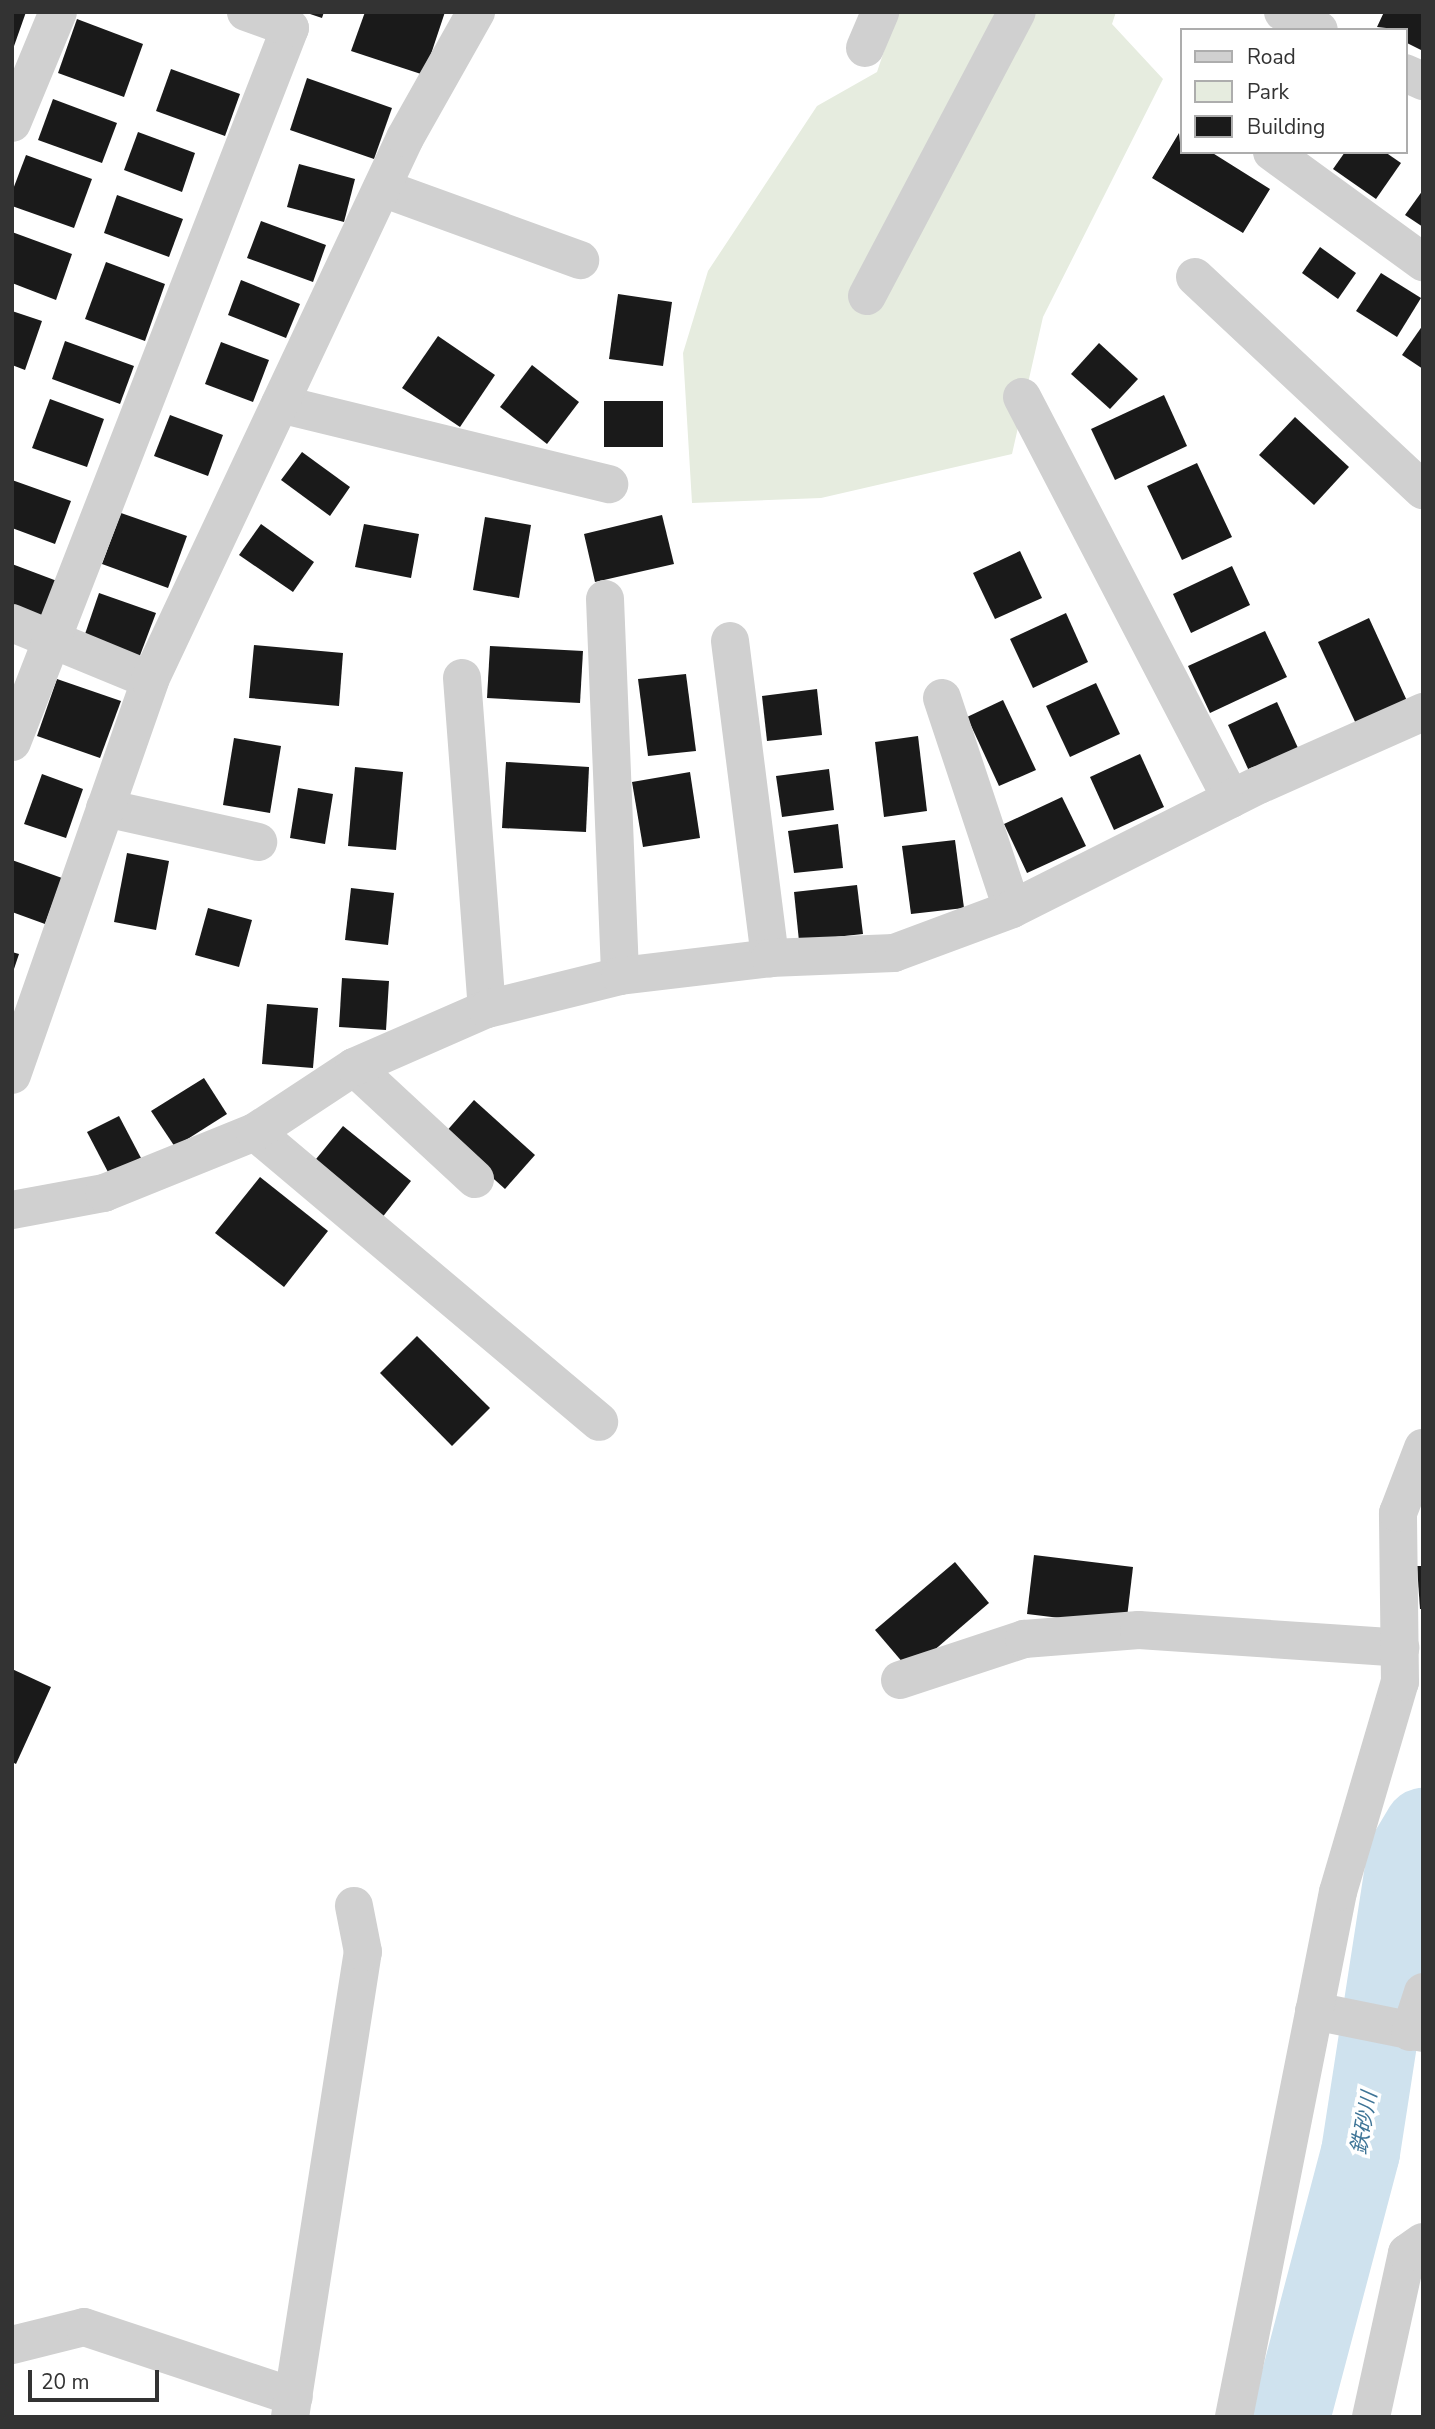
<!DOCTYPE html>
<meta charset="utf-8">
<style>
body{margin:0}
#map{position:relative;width:1435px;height:2429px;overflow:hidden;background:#fff;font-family:"Nunito Sans","Noto Sans JP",sans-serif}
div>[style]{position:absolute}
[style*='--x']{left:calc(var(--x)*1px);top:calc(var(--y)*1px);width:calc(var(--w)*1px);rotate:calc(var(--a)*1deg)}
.green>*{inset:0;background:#e6ecdf}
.river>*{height:79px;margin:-39.5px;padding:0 39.5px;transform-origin:39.5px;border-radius:39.5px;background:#cfe2ee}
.building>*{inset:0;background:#1a1a1a}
.minor>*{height:38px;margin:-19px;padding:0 19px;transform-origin:19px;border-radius:19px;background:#d0d0d0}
span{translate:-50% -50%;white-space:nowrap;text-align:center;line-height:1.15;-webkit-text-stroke:7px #fff;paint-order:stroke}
.water-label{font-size:21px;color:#3f7597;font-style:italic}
.frame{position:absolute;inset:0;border:14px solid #333;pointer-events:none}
.legend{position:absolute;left:1180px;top:28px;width:228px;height:126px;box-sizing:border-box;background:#fff;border:2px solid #adadad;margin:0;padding:9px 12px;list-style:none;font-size:21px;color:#333}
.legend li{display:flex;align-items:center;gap:14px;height:35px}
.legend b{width:35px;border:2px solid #adadad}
.scale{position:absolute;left:28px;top:2370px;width:131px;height:32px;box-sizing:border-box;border:4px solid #333;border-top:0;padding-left:9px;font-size:21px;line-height:24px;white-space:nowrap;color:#333;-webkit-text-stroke:5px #fff;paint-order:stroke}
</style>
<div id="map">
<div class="green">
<div style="clip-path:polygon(897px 12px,1116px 12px,1112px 24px,1163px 79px,1043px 317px,1012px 454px,821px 498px,692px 503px,683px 353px,708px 271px,817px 106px,877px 72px)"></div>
</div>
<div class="river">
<div style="--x:1290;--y:2417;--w:274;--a:-75.2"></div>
<div style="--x:1360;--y:2152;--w:301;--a:-81.2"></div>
<div style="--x:1406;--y:1855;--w:33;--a:-59"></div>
</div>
<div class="building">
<div style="clip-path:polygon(12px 12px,26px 12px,13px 49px,12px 49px)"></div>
<div style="clip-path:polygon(304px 12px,324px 12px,322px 18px)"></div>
<div style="clip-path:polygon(365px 12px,445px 12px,424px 75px,351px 51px)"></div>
<div style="clip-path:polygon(1384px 12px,1423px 12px,1423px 51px,1405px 42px,1405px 30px,1377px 27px)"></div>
<div style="clip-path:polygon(77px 19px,143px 44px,124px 97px,58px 73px)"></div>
<div style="clip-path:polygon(171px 69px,240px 94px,225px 136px,156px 111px)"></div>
<div style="clip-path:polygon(307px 78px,392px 108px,374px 159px,290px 130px)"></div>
<div style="clip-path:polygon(53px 99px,117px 123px,102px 163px,38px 140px)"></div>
<div style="clip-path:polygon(138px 132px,195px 153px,182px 192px,124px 170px)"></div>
<div style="clip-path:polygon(1179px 133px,1181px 152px,1211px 152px,1270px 189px,1243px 233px,1152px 178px)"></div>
<div style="clip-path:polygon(1345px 152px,1385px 152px,1401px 163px,1376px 199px,1333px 169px)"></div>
<div style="clip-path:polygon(26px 155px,92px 179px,74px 228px,12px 206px,12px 192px)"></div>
<div style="clip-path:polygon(299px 164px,355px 179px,344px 222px,287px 207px)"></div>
<div style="clip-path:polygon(1423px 190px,1423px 227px,1405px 215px)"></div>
<div style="clip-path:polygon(117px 195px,183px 219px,169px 257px,104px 233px)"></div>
<div style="clip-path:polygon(261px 221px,326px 245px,313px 282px,247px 258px)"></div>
<div style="clip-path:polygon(12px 232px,72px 254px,56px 300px,12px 283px)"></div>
<div style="clip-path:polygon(1320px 247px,1356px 273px,1338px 299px,1302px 273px)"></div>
<div style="clip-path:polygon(106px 262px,165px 284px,145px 341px,85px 319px)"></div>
<div style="clip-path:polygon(1381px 273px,1421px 298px,1397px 337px,1356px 311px)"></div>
<div style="clip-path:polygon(241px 280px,300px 304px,286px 338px,228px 315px)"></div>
<div style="clip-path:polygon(618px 294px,672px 302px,663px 366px,609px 359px)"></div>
<div style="clip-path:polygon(12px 311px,42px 321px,25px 370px,12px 365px)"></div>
<div style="clip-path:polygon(1423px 325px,1423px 369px,1402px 355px)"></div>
<div style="clip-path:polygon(438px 336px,495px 375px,460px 427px,402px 388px)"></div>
<div style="clip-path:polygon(65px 341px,134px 366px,120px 404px,52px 379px)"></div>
<div style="clip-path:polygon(221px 342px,269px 360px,253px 402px,205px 384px)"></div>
<div style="clip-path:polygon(1099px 343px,1138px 379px,1110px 409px,1071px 374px)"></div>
<div style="clip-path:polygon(532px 365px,579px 402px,547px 444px,500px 407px)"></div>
<div style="clip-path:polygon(1164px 395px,1187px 446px,1115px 480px,1091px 429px)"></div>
<div style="clip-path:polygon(50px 399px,104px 419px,87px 467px,32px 448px)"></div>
<div style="clip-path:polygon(604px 401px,663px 401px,663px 447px,604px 447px)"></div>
<div style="clip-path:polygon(170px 415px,223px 435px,208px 476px,154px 456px)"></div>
<div style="clip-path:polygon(1295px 417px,1349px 467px,1314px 505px,1259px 455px)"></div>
<div style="clip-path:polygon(302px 452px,350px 487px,330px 516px,281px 480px)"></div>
<div style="clip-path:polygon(1197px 463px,1232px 537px,1182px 560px,1147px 486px)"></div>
<div style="clip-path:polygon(12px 480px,71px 501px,55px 544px,12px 528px)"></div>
<div style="clip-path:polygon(121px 513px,187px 536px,168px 588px,102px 564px)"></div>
<div style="clip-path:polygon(662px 515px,674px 564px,595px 582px,584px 534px)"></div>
<div style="clip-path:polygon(485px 517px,531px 525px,519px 598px,473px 590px)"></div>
<div style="clip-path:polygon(261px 524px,314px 562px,293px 592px,239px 555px)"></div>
<div style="clip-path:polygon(364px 524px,419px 534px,411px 578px,355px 567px)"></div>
<div style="clip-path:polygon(1020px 551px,1042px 598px,995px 619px,973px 573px)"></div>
<div style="clip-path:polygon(12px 564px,57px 581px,41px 622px,12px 611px)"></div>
<div style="clip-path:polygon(1232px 566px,1250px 605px,1191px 633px,1173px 594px)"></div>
<div style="clip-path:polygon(99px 593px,156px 613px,139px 658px,84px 637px)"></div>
<div style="clip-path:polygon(1066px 613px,1088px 662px,1033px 688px,1010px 639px)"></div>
<div style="clip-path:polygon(1369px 618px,1408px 703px,1357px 726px,1318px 642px)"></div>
<div style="clip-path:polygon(1265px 631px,1287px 677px,1210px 713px,1188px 666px)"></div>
<div style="clip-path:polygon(254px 645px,343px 653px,339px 706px,249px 698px)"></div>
<div style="clip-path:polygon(490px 646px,583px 651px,580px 703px,487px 698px)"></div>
<div style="clip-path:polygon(686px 674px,696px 751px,648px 756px,638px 679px)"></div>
<div style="clip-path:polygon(57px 679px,121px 701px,100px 758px,37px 736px)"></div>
<div style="clip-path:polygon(1096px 683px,1120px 734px,1070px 757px,1046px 706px)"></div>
<div style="clip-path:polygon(817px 689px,822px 735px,767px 741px,762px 696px)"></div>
<div style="clip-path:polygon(1003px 700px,1036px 770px,999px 786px,967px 717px)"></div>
<div style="clip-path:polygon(1277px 702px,1298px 748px,1249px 771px,1228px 725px)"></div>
<div style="clip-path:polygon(918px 736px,927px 811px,884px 817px,875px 742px)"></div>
<div style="clip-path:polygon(234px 738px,281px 746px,270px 813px,223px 805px)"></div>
<div style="clip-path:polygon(1140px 754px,1164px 807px,1114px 830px,1090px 777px)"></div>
<div style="clip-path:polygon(506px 762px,589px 767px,586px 832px,502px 828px)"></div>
<div style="clip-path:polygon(355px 767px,403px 772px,396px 850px,348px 846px)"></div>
<div style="clip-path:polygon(829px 769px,834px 810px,782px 817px,776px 776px)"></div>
<div style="clip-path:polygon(690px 772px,700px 838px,643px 847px,632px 782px)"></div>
<div style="clip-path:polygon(42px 774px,83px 789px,66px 838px,24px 824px)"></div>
<div style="clip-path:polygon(298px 788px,333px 794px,325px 844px,290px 838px)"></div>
<div style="clip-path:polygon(1062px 797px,1086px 846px,1027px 873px,1004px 824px)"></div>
<div style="clip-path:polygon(838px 824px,843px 868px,794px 873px,788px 831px)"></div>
<div style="clip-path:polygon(955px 840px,964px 908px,911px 914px,902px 846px)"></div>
<div style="clip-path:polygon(127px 853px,169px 861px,156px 930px,114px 922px)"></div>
<div style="clip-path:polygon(12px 860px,62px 878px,45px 924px,12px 912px)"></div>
<div style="clip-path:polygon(857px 885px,863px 934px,799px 941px,794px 892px)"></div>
<div style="clip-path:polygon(351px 888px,394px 893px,388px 945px,345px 940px)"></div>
<div style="clip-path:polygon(208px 908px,252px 920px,239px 967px,195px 955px)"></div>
<div style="clip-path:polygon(12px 952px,19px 954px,13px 972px,12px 972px)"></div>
<div style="clip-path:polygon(342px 978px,389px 981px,386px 1030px,339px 1027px)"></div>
<div style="clip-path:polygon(267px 1004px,318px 1008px,313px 1068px,262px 1064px)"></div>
<div style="clip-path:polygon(204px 1078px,227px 1114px,175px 1147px,151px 1111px)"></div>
<div style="clip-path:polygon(474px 1100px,535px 1155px,505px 1189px,444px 1134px)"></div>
<div style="clip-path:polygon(119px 1116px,141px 1158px,109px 1174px,87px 1132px)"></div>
<div style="clip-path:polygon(343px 1126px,411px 1181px,381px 1219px,312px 1164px)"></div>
<div style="clip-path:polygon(260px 1177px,328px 1231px,284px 1287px,215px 1233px)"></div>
<div style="clip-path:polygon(417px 1336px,490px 1408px,452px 1446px,380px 1373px)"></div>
<div style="clip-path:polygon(1034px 1555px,1133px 1567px,1126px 1626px,1027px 1614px)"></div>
<div style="clip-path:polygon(955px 1562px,989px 1603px,910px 1671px,875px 1630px)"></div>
<div style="clip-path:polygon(1417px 1566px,1423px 1566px,1423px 1609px,1420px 1609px)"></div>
<div style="clip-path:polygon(12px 1669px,51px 1687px,16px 1764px,12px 1762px)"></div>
</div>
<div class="minor">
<div style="--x:1283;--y:12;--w:40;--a:26.6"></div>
<div style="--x:865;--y:48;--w:39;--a:-67"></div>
<div style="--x:1405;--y:73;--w:20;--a:24"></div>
<div style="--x:12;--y:123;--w:120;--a:-67.5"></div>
<div style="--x:1272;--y:152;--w:187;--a:36.1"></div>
<div style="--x:382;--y:188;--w:211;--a:20"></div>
<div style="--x:1195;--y:277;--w:312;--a:43.1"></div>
<div style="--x:867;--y:296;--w:321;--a:-62.2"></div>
<div style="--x:1022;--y:397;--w:453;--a:62.5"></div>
<div style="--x:280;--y:404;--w:339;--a:13.7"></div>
<div style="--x:605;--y:599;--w:377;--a:87.7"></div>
<div style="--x:12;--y:623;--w:149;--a:22.4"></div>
<div style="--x:730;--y:641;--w:320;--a:82.8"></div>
<div style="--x:462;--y:678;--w:332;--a:85.7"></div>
<div style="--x:942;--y:698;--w:222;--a:71.6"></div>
<div style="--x:12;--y:742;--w:766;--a:-68.73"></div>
<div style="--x:290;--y:28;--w:47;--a:-160"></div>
<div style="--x:105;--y:808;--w:157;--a:12.5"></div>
<div style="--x:354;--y:1067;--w:165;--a:42.8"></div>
<div style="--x:12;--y:1075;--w:418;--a:-70.7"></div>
<div style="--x:150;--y:680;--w:599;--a:-64.8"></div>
<div style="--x:405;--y:138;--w:145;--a:-60.6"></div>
<div style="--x:255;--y:1132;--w:450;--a:40.1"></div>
<div style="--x:12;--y:1210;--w:94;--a:-10.5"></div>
<div style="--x:104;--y:1193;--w:163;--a:-22"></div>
<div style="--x:255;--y:1132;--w:118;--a:-33.3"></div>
<div style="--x:354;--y:1067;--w:145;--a:-23.6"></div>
<div style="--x:487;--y:1009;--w:137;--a:-13.9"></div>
<div style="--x:620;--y:976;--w:151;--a:-6.8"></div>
<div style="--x:770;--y:958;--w:124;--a:-2.3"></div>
<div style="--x:894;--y:953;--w:126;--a:-20.4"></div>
<div style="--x:1012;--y:909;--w:276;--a:-26.7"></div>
<div style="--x:1259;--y:785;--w:180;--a:-24"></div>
<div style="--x:900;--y:1680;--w:131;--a:-18.3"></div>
<div style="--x:1024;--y:1639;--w:115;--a:-4.5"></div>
<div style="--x:1139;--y:1630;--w:262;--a:3.9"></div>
<div style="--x:1314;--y:2011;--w:111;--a:11.4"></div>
<div style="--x:1410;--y:2032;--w:42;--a:-72"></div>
<div style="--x:12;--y:2345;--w:74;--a:-14"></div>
<div style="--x:84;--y:2327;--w:221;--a:18.4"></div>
<div style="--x:290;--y:2417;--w:471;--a:-81.1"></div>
<div style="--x:363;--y:1952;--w:47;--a:-101.1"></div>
<div style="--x:1234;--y:2417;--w:535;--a:-78.8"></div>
<div style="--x:1338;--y:1892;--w:219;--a:-73.6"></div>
<div style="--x:1400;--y:1682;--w:169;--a:-90.7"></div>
<div style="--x:1398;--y:1513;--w:70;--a:-69"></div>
<div style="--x:1371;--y:2417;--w:168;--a:-77.6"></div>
<div style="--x:1407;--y:2253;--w:19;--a:-35"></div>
</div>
<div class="water-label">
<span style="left:1364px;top:2123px;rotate:-80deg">鉄砂川</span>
</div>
<div class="frame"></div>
<ul class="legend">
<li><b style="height:9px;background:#d0d0d0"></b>Road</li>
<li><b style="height:19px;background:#e6ecdf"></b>Park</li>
<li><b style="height:19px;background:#1a1a1a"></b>Building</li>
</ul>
<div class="scale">20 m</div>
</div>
